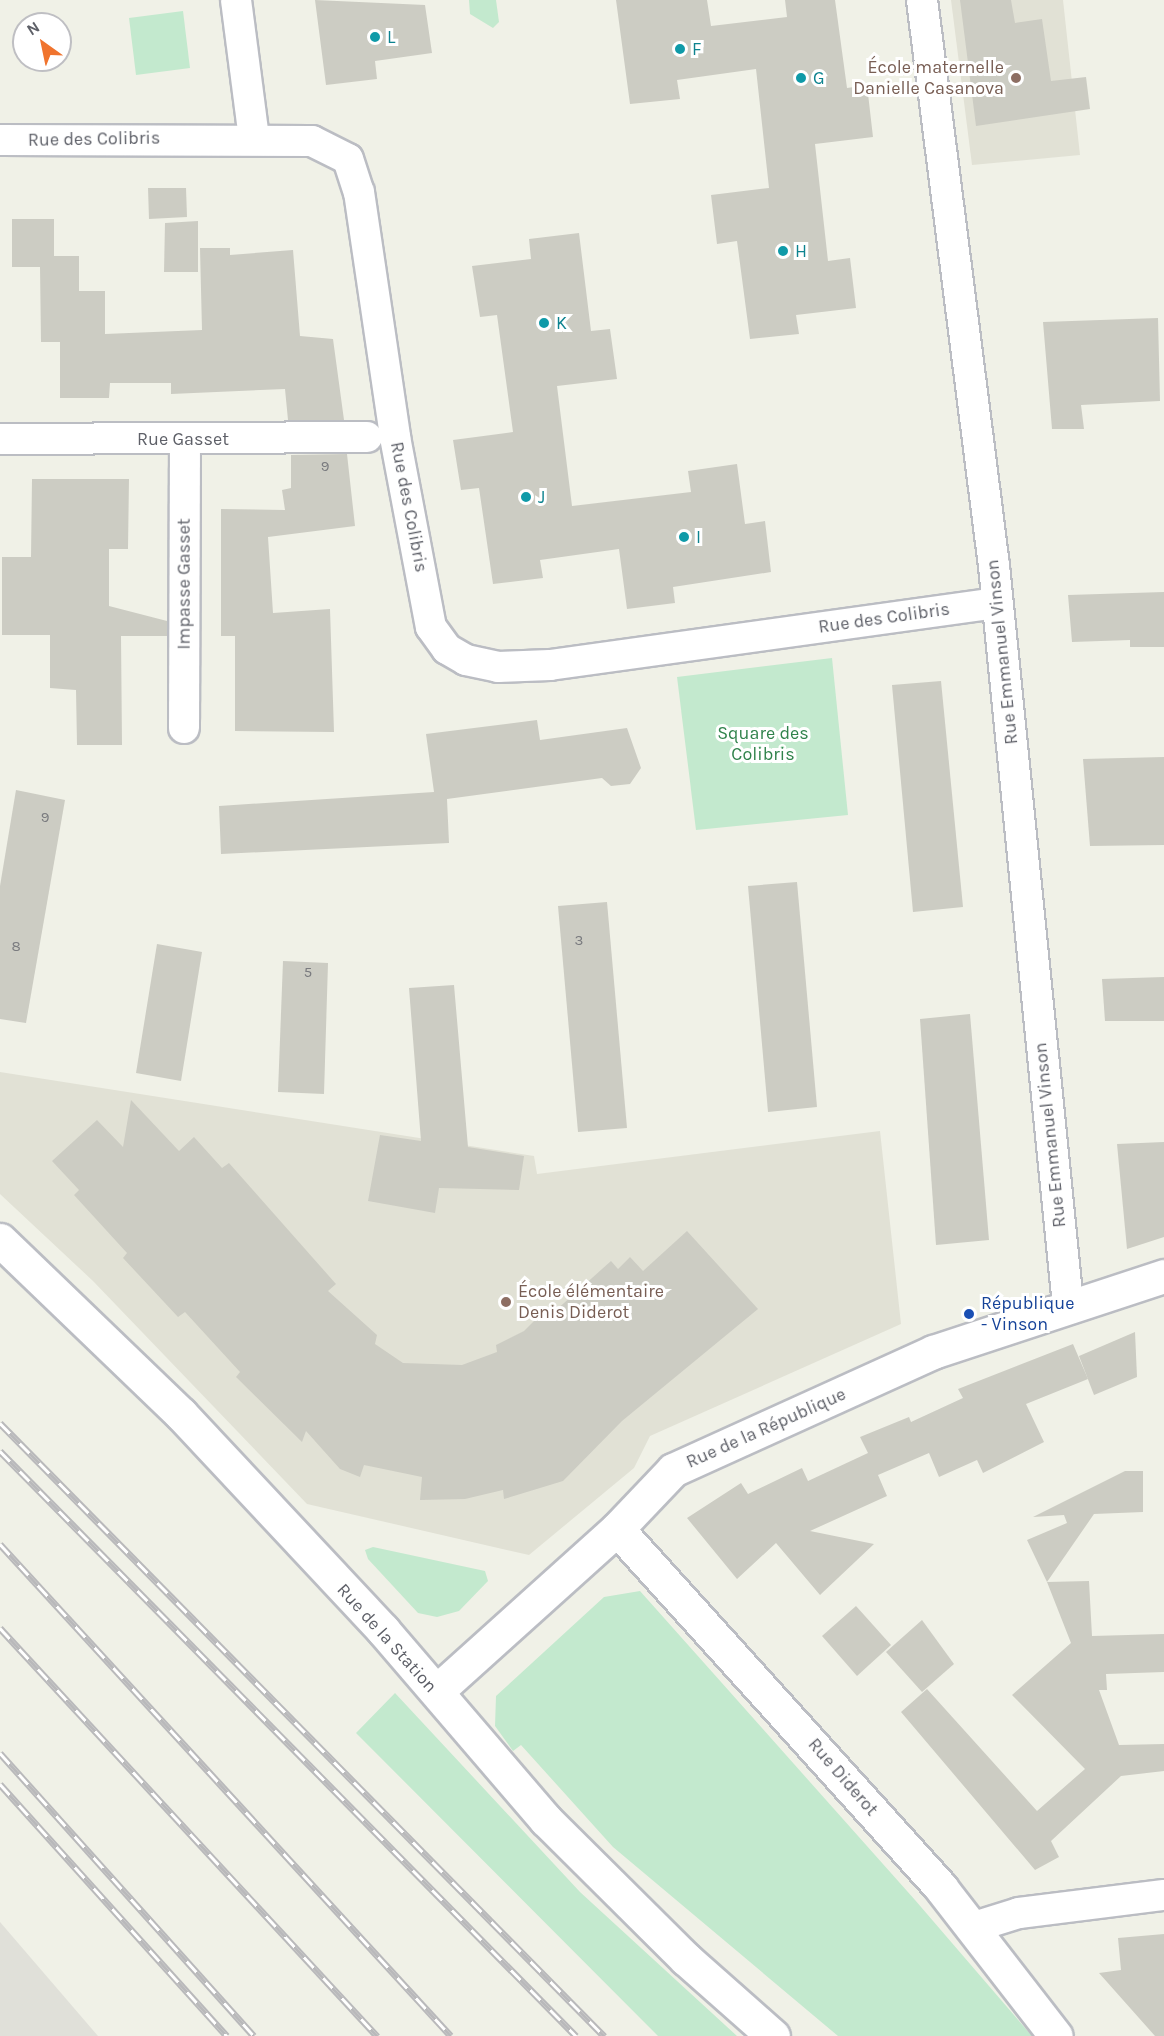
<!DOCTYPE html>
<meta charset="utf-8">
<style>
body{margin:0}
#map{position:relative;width:1164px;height:2036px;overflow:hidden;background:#f0f1e7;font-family:Karla,sans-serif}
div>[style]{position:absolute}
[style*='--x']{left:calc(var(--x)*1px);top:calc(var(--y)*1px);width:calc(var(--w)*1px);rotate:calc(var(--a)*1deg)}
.industrial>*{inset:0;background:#e0e0d9}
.education>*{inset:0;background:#e1e1d5}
.green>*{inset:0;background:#c3e9ce}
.building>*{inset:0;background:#ccccc3}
.roads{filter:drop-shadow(2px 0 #bbbdc3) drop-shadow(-2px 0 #bbbdc3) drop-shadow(0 2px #bbbdc3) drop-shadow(0 -2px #bbbdc3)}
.minor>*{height:30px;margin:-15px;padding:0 15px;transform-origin:15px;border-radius:15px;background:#fff}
.tertiary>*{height:33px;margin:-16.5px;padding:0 16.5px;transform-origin:16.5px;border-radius:16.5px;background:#fff}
.rail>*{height:7px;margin-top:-3.5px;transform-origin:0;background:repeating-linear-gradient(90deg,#fff 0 14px,#b9b9bb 0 28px);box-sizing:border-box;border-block:2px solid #b9b9bb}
.dots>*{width:16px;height:16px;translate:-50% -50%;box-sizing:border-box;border:3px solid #fff;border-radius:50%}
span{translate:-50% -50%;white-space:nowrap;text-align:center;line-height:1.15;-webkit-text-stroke:6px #fff;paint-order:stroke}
.number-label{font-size:15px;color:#7a7b7f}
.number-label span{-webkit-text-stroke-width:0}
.culture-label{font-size:18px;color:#0d838f}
.left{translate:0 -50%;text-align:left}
.education-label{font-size:18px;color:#785e54}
.right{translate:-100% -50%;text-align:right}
.street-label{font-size:18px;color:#5e6068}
.park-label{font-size:18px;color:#31834c}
.transit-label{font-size:18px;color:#164399}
.north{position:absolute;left:12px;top:12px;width:60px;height:60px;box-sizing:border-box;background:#fff;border:2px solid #bfbfc3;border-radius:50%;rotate:327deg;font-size:16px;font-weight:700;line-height:24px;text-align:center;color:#5e6068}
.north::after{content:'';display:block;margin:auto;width:21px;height:27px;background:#f0742e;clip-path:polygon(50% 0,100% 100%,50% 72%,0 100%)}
</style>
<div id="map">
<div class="industrial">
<div style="clip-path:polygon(0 1922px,98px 2036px,0 2036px)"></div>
</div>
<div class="education">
<div style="clip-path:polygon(951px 0,1063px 0,1080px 155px,972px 165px)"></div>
<div style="clip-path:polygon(0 1072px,534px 1156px,537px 1174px,880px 1131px,901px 1324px,650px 1436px,634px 1468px,529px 1555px,307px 1504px,93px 1281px,0 1194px)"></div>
</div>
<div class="green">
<div style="clip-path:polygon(469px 0,496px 0,499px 22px,493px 28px,470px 14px)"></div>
<div style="clip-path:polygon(183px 11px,190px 68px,136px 75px,129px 18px)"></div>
<div style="clip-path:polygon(832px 658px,848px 815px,696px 830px,677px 677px)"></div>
<div style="clip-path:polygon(373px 1547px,485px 1571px,488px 1581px,459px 1611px,437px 1617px,418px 1613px,368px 1559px,365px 1550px)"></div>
<div style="clip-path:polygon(640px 1591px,915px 1900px,1032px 2036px,838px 2036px,613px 1847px,521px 1745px,513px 1751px,495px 1726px,496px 1696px,604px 1597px)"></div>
<div style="clip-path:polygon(395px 1693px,580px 1892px,737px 2036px,658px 2036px,356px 1733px)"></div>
</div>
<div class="building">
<div style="clip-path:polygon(315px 0,425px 5px,432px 53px,375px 61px,377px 79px,326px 85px)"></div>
<div style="clip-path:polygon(616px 0,707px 0,711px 26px,787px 17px,785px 0,835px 0,847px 88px,867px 85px,873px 137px,815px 144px,828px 261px,850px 258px,856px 308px,796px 315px,799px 334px,750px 339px,737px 241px,717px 244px,711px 195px,769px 188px,756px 69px,677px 80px,680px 99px,630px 104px)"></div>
<div style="clip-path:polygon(960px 0,1011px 0,1015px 23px,1042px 19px,1051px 81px,1086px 77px,1090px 109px,976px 126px)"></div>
<div style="clip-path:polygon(148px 188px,186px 188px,187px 217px,149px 219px)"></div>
<div style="clip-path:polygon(12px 219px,54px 219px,54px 256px,79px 256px,79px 291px,105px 291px,105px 334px,202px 330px,200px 248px,230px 248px,230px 255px,293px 250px,300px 336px,333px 339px,344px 420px,288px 420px,285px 389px,171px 394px,171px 383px,110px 383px,109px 398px,60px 398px,60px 342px,41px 342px,40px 267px,12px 267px)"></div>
<div style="clip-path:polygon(198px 221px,198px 272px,164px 272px,165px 223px)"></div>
<div style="clip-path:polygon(579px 233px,591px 331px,610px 329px,617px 379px,557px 386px,572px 506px,691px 492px,688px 471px,737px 464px,745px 524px,765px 521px,771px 572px,673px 587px,675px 603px,627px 609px,619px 549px,540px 560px,543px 578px,493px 584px,479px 488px,461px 490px,453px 440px,513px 432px,497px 315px,480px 317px,472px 266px,531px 259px,529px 239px)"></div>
<div style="clip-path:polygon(1158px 318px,1160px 401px,1081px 405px,1084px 429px,1052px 429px,1043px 322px)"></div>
<div style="clip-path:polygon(347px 454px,355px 526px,268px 537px,273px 613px,330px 609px,334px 732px,235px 731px,235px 636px,221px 636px,221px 509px,285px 510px,282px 490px,291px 488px,291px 455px)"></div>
<div style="clip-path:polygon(32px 479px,129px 479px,128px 549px,109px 549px,109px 606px,167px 621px,167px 636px,121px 636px,122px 745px,77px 745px,76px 690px,50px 688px,50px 635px,2px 635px,2px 557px,31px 557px)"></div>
<div style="clip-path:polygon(1164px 592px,1164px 647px,1130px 647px,1130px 640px,1072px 642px,1068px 595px)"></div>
<div style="clip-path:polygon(941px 681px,963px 907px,913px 912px,892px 685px)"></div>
<div style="clip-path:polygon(537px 720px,540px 740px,627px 728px,641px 768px,630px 784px,611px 786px,602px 778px,447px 799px,449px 843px,221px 854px,219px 806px,434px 792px,426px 734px)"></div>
<div style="clip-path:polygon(1164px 757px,1164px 845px,1090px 846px,1083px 759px)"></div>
<div style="clip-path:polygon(16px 790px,65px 800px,26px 1023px,0 1019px,0 886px)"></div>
<div style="clip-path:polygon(797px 882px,817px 1107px,768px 1112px,748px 886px)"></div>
<div style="clip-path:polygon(607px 902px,627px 1128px,578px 1132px,558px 906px)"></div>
<div style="clip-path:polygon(157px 944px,202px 952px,181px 1081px,136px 1073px)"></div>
<div style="clip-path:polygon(283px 961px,328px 963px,324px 1094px,278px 1092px)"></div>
<div style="clip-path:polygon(1164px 977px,1164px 1021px,1105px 1021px,1102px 979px)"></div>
<div style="clip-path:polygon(454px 985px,468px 1147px,524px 1156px,519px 1190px,439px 1188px,435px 1213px,368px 1201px,380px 1135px,421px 1141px,409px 988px)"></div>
<div style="clip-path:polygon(970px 1014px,989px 1240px,936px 1245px,920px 1019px)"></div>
<div style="clip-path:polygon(131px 1100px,179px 1151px,194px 1137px,222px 1168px,229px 1163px,336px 1284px,328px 1291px,377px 1335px,375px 1344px,403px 1363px,462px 1365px,497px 1352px,496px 1345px,524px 1331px,540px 1315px,545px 1320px,611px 1261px,618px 1269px,630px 1257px,643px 1271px,687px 1231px,758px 1309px,622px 1421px,563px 1481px,504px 1499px,503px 1490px,465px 1499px,420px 1500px,422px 1477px,364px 1465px,360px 1477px,340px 1469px,306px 1431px,302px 1442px,236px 1377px,240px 1372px,185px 1312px,178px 1317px,123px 1258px,127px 1253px,74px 1195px,79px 1190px,52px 1161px,97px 1120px,123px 1147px)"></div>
<div style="clip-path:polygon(1164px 1142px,1164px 1237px,1127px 1249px,1117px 1144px)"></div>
<div style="clip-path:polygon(1135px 1332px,1137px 1377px,1094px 1395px,1079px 1356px)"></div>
<div style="clip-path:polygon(1073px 1344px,1088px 1379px,1026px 1404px,1044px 1442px,983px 1473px,977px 1460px,939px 1477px,929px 1453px,878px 1475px,887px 1496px,810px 1531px,874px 1544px,820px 1595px,776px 1543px,737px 1579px,687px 1518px,741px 1483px,748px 1494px,802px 1468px,808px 1481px,868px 1453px,860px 1437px,909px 1417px,911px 1422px,963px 1398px,958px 1389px)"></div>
<div style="clip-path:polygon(1125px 1471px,1143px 1471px,1143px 1512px,1094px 1514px,1047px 1582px,1027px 1540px,1067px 1523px,1064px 1515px,1033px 1517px)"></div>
<div style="clip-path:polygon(1089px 1581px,1092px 1636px,1164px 1634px,1164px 1672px,1106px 1674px,1107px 1690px,1099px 1690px,1119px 1745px,1164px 1744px,1164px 1771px,1121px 1776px,1051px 1841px,1059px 1857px,1035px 1870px,901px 1712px,927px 1689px,1037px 1811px,1085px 1769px,1012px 1695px,1071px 1643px,1047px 1582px)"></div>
<div style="clip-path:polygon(856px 1606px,891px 1645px,857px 1676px,822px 1636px)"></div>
<div style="clip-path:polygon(922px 1620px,954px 1664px,922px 1692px,886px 1652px)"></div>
<div style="clip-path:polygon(1164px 1934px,1164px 2036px,1155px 2036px,1099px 1973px,1121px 1970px,1118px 1938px)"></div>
</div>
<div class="roads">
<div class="minor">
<div style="--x:236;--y:0;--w:139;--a:82.6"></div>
<div style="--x:922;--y:0;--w:571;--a:82.75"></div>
<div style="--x:994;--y:566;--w:743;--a:84.28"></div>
<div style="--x:0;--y:140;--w:312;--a:0.2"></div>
<div style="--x:312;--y:141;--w:40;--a:26.6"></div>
<div style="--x:348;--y:159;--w:35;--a:72"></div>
<div style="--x:359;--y:192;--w:248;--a:81.6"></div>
<div style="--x:395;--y:437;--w:193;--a:79.3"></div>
<div style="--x:431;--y:627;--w:27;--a:54"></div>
<div style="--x:447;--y:649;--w:22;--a:30"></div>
<div style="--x:466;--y:660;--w:33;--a:12"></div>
<div style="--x:498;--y:667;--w:52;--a:-2.2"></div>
<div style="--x:550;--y:665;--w:450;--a:-7.9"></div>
<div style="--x:0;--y:439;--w:367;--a:-0.3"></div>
<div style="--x:184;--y:728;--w:288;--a:-89.8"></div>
<div style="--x:974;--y:1927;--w:47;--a:-17.3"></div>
<div style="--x:1019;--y:1913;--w:146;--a:-7.1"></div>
</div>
<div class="tertiary">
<div style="--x:0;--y:1240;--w:251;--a:43.9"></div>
<div style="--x:181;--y:1414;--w:296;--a:46.9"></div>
<div style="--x:383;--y:1630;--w:250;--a:49.4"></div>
<div style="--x:546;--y:1820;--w:197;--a:44.8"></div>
<div style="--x:686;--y:1959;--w:116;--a:41.5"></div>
<div style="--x:617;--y:1529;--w:484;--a:47.9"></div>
<div style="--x:941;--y:1888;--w:187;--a:52.2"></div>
<div style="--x:437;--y:1691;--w:242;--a:-42"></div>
<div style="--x:617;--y:1529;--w:81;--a:-46.5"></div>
<div style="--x:673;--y:1470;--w:286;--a:-24.4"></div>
<div style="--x:933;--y:1352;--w:243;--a:-18.2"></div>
</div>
</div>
<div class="rail">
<div style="--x:0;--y:1423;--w:861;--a:45.42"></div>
<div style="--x:0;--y:1451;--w:821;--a:45.44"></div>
<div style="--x:0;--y:1544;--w:667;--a:47.49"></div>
<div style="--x:0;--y:1628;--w:556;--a:47.26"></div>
<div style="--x:0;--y:1753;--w:380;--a:48.1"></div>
<div style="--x:0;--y:1784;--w:339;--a:48"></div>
</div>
<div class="dots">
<div style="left:375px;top:37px;background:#0f9aa8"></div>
<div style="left:680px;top:49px;background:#0f9aa8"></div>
<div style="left:801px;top:78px;background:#0f9aa8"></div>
<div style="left:1016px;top:78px;background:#8d6e63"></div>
<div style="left:783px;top:251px;background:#0f9aa8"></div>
<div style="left:544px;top:323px;background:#0f9aa8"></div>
<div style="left:526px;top:497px;background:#0f9aa8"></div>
<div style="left:684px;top:537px;background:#0f9aa8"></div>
<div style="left:506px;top:1302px;background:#8d6e63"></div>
<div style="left:969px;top:1314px;background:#1a4fb4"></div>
</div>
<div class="number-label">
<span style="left:325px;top:467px">9</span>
<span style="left:45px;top:818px">9</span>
<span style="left:579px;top:941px">3</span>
<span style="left:16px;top:947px">8</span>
<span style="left:308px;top:973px">5</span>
</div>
<div class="culture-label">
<span class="left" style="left:387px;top:37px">L</span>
<span class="left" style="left:692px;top:49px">F</span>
<span class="left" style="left:813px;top:78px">G</span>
<span class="left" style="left:795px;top:251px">H</span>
<span class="left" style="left:556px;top:323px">K</span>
<span class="left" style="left:538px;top:497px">J</span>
<span class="left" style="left:696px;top:537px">I</span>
</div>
<div class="education-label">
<span class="right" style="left:1004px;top:78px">École maternelle<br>Danielle Casanova</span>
<span class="left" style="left:518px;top:1302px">École élémentaire<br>Denis Diderot</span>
</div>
<div class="street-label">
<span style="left:94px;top:139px;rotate:-1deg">Rue des Colibris</span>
<span style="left:183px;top:439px">Rue Gasset</span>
<span style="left:409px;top:507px;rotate:79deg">Rue des Colibris</span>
<span style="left:184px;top:584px;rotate:-90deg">Impasse Gasset</span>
<span style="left:884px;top:618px;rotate:-8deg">Rue des Colibris</span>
<span style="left:1002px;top:652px;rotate:-96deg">Rue Emmanuel Vinson</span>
<span style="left:1050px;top:1135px;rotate:-96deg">Rue Emmanuel Vinson</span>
<span style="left:766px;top:1428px;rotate:-24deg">Rue de la République</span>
<span style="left:387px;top:1638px;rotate:48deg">Rue de la Station</span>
<span style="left:843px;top:1777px;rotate:49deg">Rue Diderot</span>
</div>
<div class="park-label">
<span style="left:763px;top:744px">Square des<br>Colibris</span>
</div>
<div class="transit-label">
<span class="left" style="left:981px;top:1314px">République<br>- Vinson</span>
</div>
<div class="north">N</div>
</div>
